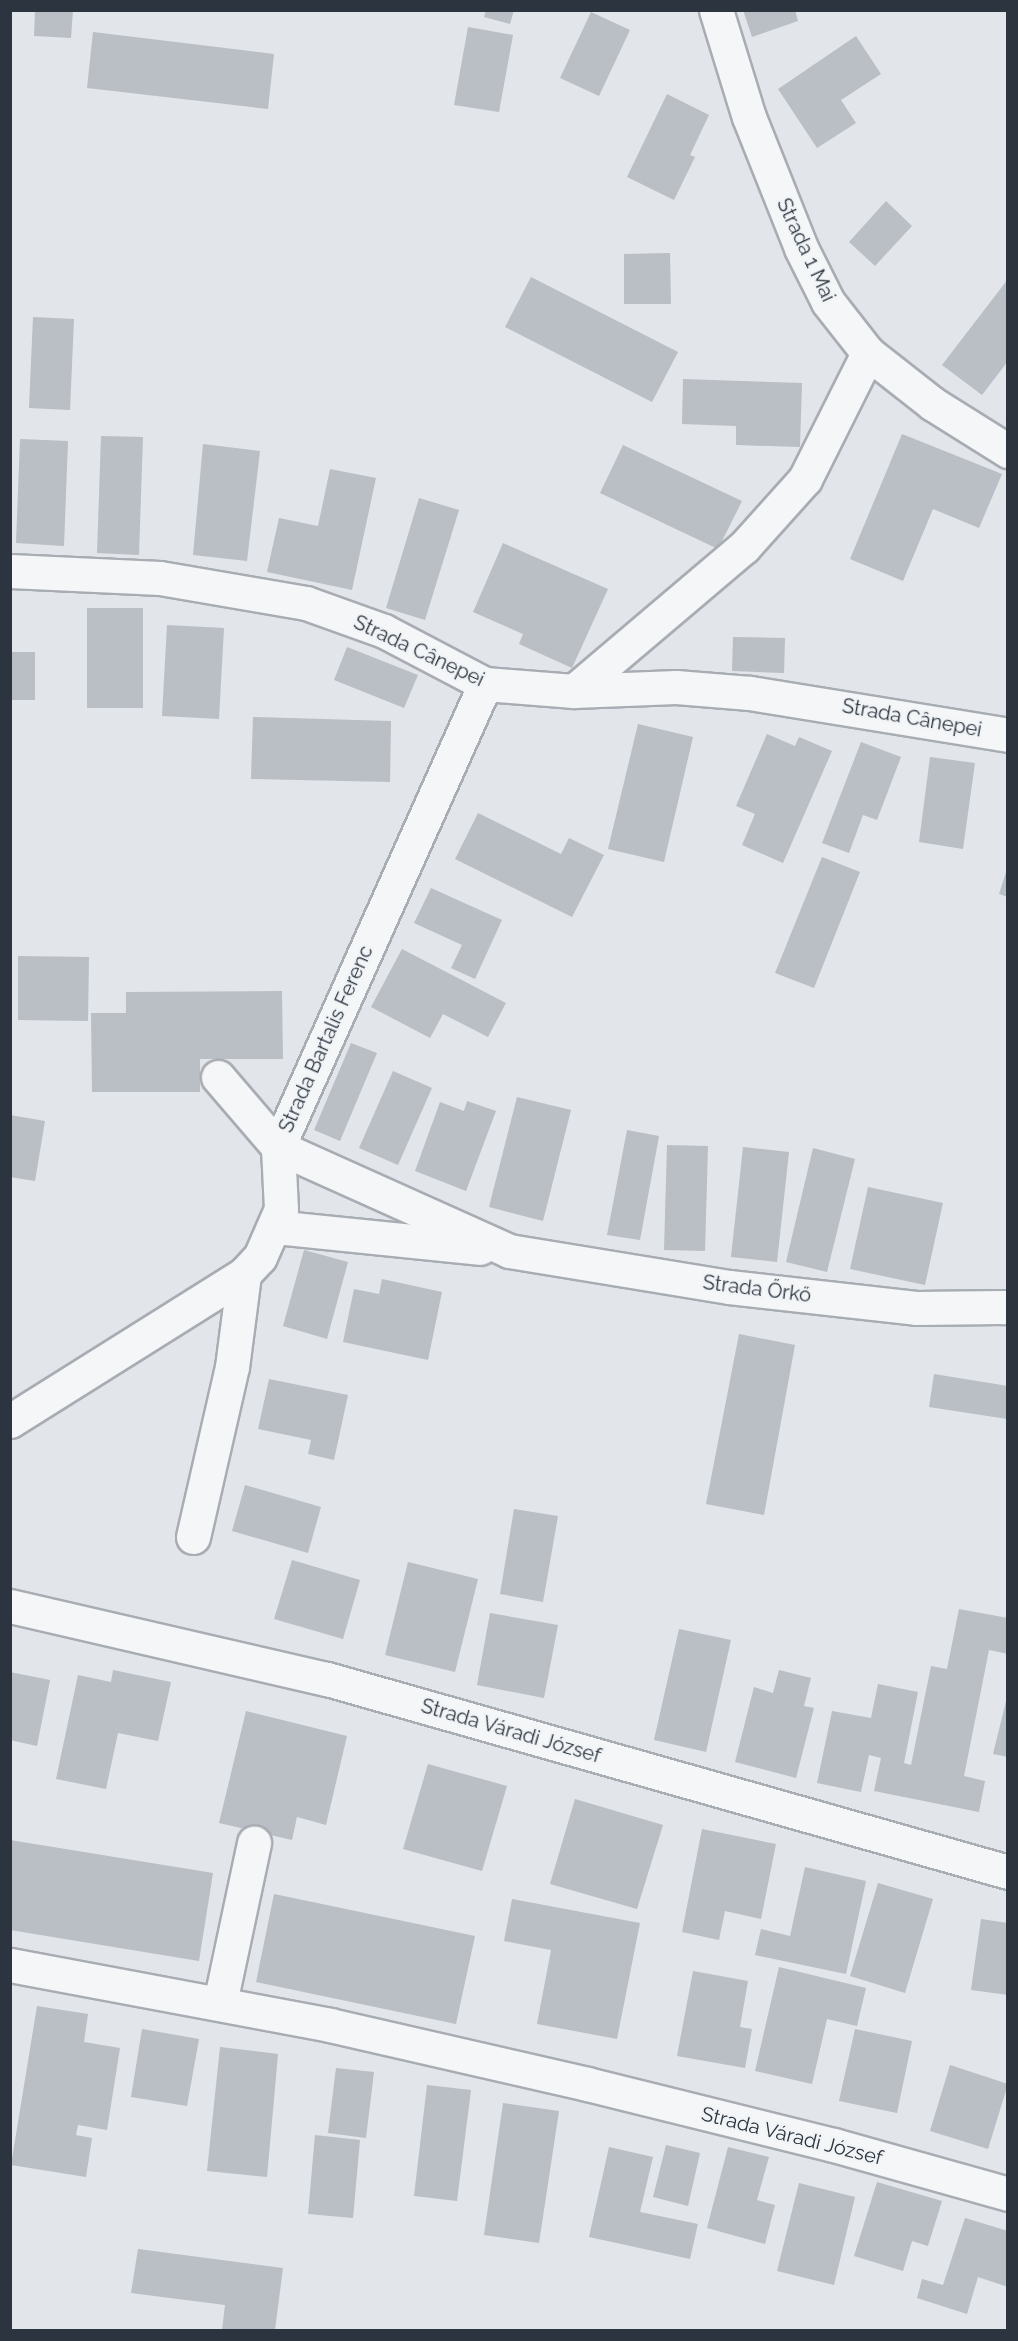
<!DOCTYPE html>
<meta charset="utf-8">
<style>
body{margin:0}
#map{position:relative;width:1018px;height:2341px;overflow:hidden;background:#e2e5e9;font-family:Raleway,sans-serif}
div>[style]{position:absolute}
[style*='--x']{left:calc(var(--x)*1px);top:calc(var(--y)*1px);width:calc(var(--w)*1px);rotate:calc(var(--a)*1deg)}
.building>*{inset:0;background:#babec5}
.roads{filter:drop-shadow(2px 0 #a8acb3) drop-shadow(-2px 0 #a8acb3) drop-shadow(0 2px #a8acb3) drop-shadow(0 -2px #a8acb3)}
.minor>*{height:33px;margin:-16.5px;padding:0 16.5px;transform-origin:16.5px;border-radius:16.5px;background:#f4f6f8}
span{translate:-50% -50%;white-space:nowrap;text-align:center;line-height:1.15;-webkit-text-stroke:4.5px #f1f4f6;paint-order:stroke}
.street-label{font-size:20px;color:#2c343f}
.frame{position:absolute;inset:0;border:12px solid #2c343f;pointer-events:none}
</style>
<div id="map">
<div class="building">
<div style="clip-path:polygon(35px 10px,73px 10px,71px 38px,34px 36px)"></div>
<div style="clip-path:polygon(486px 10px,514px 10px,510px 24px,484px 17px)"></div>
<div style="clip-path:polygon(743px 10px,795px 10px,798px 21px,752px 37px)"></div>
<div style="clip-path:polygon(591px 12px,630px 30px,599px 96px,560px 78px)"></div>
<div style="clip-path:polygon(468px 27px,513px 35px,499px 112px,454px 105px)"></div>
<div style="clip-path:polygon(93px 32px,274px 54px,268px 109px,87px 88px)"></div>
<div style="clip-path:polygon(856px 36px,881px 74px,841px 100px,856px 123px,817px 148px,778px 89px)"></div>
<div style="clip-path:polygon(667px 94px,709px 115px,690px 155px,695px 157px,674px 200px,627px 177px)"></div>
<div style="clip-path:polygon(886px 201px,912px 226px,875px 266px,849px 242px)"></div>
<div style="clip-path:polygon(670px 253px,671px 304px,624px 304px,624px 254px)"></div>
<div style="clip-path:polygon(531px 277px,678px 352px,652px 402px,505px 327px)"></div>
<div style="clip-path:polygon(1008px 279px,1008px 361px,982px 395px,942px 365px)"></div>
<div style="clip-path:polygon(33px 317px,74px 319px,70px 410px,29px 408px)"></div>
<div style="clip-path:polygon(683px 379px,802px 383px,800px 447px,736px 445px,736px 426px,682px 424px)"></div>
<div style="clip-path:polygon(902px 434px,1002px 474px,979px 528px,933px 509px,903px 581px,850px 559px)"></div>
<div style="clip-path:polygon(101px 436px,143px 437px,139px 555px,97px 553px)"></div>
<div style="clip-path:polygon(20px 439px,68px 441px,64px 546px,16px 543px)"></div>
<div style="clip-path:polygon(203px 444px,260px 451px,247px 561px,193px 555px)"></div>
<div style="clip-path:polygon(623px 445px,742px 501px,718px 549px,600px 493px)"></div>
<div style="clip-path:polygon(330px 469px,376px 478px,352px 590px,267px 572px,279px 518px,318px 526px)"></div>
<div style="clip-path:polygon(419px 498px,459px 510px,425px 620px,386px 608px)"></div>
<div style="clip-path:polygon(503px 543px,608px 589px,572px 668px,519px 644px,523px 634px,473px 612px)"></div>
<div style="clip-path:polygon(87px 608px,143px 608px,143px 708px,87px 708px)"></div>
<div style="clip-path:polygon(167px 625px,224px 628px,219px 719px,162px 716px)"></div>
<div style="clip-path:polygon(733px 637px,785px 638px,784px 673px,732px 671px)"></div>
<div style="clip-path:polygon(347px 647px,418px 675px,404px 708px,334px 680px)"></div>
<div style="clip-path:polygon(10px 652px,35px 652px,35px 700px,10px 700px)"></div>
<div style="clip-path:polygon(253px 717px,391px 721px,390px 782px,251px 779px)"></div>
<div style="clip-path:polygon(638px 724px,693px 737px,664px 862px,608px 849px)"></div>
<div style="clip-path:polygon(767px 734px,795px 746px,799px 737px,832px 751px,783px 863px,742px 845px,755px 814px,736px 806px)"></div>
<div style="clip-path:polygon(861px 742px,901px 757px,877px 820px,863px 815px,849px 853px,822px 843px)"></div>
<div style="clip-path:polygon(930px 757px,975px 763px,963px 849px,919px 842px)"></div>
<div style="clip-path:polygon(478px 813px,561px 854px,569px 838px,604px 855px,572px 917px,455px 859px)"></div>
<div style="clip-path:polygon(822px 857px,860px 872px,814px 988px,775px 973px)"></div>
<div style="clip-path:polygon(1007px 869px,1008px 869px,1008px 897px,999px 894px)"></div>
<div style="clip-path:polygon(431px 888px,502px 920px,475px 979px,451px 968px,462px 945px,414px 923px)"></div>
<div style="clip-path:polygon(402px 949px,506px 1003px,488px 1037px,443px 1014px,430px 1038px,371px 1007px)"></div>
<div style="clip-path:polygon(18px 956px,89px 957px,88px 1021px,18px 1020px)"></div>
<div style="clip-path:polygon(282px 991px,283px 1059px,200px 1059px,200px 1092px,92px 1092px,91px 1013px,126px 1013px,126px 992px)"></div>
<div style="clip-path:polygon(351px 1043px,377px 1053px,340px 1141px,314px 1130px)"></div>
<div style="clip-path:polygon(393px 1071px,432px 1088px,398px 1165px,359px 1148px)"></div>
<div style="clip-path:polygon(517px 1097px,571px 1110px,543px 1221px,489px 1207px)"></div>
<div style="clip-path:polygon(467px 1101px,496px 1111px,466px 1191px,415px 1171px,440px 1102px,464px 1111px)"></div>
<div style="clip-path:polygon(10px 1115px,45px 1121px,35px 1181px,10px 1177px)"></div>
<div style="clip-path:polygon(627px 1130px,659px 1136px,640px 1240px,607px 1235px)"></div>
<div style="clip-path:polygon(667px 1145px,708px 1146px,705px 1251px,664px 1250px)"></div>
<div style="clip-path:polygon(743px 1147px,789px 1152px,777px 1262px,731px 1257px)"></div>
<div style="clip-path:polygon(813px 1148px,855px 1159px,827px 1272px,786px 1262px)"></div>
<div style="clip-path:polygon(868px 1187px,943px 1203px,925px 1285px,850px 1269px)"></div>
<div style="clip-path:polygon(304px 1250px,348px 1262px,327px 1339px,283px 1326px)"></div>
<div style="clip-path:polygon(382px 1279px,442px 1292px,428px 1360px,343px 1342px,354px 1289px,379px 1294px)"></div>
<div style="clip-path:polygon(739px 1334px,795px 1345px,764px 1515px,706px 1504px)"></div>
<div style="clip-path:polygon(934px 1374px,1008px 1386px,1007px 1419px,929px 1407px)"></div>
<div style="clip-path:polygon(269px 1379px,348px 1395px,334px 1460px,308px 1454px,311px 1440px,258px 1429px)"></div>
<div style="clip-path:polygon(245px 1485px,321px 1507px,308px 1553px,232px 1531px)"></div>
<div style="clip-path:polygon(514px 1509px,558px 1516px,543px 1602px,500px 1594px)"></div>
<div style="clip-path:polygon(292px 1560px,360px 1580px,343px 1639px,274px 1619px)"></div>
<div style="clip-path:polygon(408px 1562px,478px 1579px,455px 1672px,385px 1655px)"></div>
<div style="clip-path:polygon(959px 1609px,1008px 1618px,1008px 1654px,989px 1650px,964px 1776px,985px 1781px,979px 1812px,874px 1791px,881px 1758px,869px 1755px,861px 1792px,817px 1783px,832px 1711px,871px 1718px,878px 1684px,918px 1692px,904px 1763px,911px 1765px,931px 1666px,947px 1669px)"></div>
<div style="clip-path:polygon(490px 1613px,558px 1625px,544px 1698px,477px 1685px)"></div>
<div style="clip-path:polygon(679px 1629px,731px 1640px,706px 1752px,654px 1740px)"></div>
<div style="clip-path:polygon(113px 1670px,171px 1682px,158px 1741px,118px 1733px,106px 1789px,56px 1779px,78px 1675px,111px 1682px)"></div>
<div style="clip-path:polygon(779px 1670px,811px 1678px,804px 1706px,814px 1708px,796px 1778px,735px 1762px,754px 1687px,773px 1693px)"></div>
<div style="clip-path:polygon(10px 1672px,50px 1680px,37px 1746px,10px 1740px)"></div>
<div style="clip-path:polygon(1007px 1697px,1008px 1697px,1008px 1757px,993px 1754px)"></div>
<div style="clip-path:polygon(246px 1711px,347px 1736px,326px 1825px,297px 1817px,292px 1840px,219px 1823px)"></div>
<div style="clip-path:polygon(428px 1764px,507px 1786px,482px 1871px,403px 1849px)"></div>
<div style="clip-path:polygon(575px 1799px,663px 1825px,637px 1909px,550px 1884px)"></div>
<div style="clip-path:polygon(702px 1829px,776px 1844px,761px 1919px,725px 1911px,719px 1940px,682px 1932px)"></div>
<div style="clip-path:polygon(10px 1840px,213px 1873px,199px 1961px,10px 1930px)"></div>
<div style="clip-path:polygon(805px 1867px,866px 1881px,846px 1974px,755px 1955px,761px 1929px,790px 1936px)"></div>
<div style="clip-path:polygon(878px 1883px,933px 1899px,905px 1993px,850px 1976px)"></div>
<div style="clip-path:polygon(274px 1894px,475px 1936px,456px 2024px,256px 1982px)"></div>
<div style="clip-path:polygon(512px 1899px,640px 1923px,617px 2039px,537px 2024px,551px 1950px,504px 1941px)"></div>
<div style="clip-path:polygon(981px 1919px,1008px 1923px,1008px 1995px,971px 1990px)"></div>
<div style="clip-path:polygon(779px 1967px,866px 1988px,857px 2026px,827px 2019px,812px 2084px,755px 2071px)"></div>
<div style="clip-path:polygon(693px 1971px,748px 1981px,740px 2027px,752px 2029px,745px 2068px,677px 2056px)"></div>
<div style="clip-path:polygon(37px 2006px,88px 2014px,84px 2042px,120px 2048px,107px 2130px,78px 2125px,76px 2135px,92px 2138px,86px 2177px,11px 2165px)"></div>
<div style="clip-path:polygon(142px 2029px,199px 2039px,187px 2106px,131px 2097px)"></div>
<div style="clip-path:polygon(855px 2029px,912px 2041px,897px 2113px,839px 2101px)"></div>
<div style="clip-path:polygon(220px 2047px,278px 2054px,267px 2177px,207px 2171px)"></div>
<div style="clip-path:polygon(950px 2065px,1008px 2084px,988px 2149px,930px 2131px)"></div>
<div style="clip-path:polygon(336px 2068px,374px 2072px,366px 2138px,328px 2133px)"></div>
<div style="clip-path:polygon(427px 2085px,471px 2090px,457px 2201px,414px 2196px)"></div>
<div style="clip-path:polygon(503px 2103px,559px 2111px,539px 2243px,484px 2235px)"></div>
<div style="clip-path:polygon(315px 2135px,360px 2140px,353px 2218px,308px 2214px)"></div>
<div style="clip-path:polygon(666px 2145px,700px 2153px,688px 2206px,653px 2197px)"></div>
<div style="clip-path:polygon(609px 2147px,653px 2157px,640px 2212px,698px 2224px,690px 2259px,589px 2237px)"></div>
<div style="clip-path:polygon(728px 2147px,769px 2157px,757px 2200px,775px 2205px,765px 2244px,707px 2228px)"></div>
<div style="clip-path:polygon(877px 2182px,942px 2201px,928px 2246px,912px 2241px,903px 2271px,854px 2256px)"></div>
<div style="clip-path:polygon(799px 2183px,855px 2197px,834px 2285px,777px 2271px)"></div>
<div style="clip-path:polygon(965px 2218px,1008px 2231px,1008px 2287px,978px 2277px,967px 2314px,917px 2298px,922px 2279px,943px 2285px)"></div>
<div style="clip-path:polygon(138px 2249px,283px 2268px,275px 2330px,222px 2330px,225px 2305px,131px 2293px)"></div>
</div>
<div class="roads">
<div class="minor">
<div style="--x:716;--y:10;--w:112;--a:72.9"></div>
<div style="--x:749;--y:117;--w:141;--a:68.3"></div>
<div style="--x:801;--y:248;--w:60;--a:63.4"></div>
<div style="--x:828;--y:302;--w:65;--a:51.9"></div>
<div style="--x:868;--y:353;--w:83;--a:38.1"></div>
<div style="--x:933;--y:404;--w:89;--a:32.1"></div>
<div style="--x:10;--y:571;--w:150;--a:2.7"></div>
<div style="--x:160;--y:578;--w:148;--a:9.7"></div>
<div style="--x:306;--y:603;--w:83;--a:19.7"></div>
<div style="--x:384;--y:631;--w:114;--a:27.7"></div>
<div style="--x:485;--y:684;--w:89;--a:4.5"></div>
<div style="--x:574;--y:691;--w:102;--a:-2.2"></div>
<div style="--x:676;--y:687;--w:74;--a:4.6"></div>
<div style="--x:750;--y:693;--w:261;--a:9.2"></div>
<div style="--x:574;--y:691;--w:223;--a:-40.3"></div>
<div style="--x:744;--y:547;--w:91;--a:-48.1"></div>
<div style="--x:805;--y:479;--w:141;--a:-63.4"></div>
<div style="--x:218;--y:1077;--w:92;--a:49.4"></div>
<div style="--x:278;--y:1147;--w:253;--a:24.2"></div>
<div style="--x:509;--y:1251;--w:223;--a:9.3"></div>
<div style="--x:729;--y:1287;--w:188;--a:6.4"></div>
<div style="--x:916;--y:1308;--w:92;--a:-0.6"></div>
<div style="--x:275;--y:1227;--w:206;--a:5.8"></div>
<div style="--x:10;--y:1421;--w:276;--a:-32.1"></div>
<div style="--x:244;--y:1274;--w:23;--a:-47"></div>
<div style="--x:260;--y:1257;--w:52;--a:-66.4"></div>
<div style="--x:281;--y:1209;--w:62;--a:-92.8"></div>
<div style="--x:278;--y:1147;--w:507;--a:-65.91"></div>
<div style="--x:193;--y:1537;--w:174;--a:-77.1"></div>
<div style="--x:232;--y:1367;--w:94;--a:-82.6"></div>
<div style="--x:10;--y:1606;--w:325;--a:13"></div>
<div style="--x:327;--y:1679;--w:708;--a:15.82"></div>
<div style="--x:10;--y:1965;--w:326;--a:10.6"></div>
<div style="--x:330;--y:2025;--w:264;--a:12.9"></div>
<div style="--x:587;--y:2084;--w:254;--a:13.9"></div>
<div style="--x:834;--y:2145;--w:181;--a:15.7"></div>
<div style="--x:220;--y:2003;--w:164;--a:-78"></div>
</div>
</div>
<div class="street-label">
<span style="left:806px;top:250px;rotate:65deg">Strada 1 Mai</span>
<span style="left:419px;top:651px;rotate:25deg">Strada Cânepei</span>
<span style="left:912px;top:718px;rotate:10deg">Strada Cânepei</span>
<span style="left:326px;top:1039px;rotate:-66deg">Strada Bartalis Ferenc</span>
<span style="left:757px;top:1289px;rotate:7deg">Strada Őrkő</span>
<span style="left:511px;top:1731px;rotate:16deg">Strada Váradi József</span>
<span style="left:792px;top:2136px;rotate:14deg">Strada Váradi József</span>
</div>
<div class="frame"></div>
</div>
